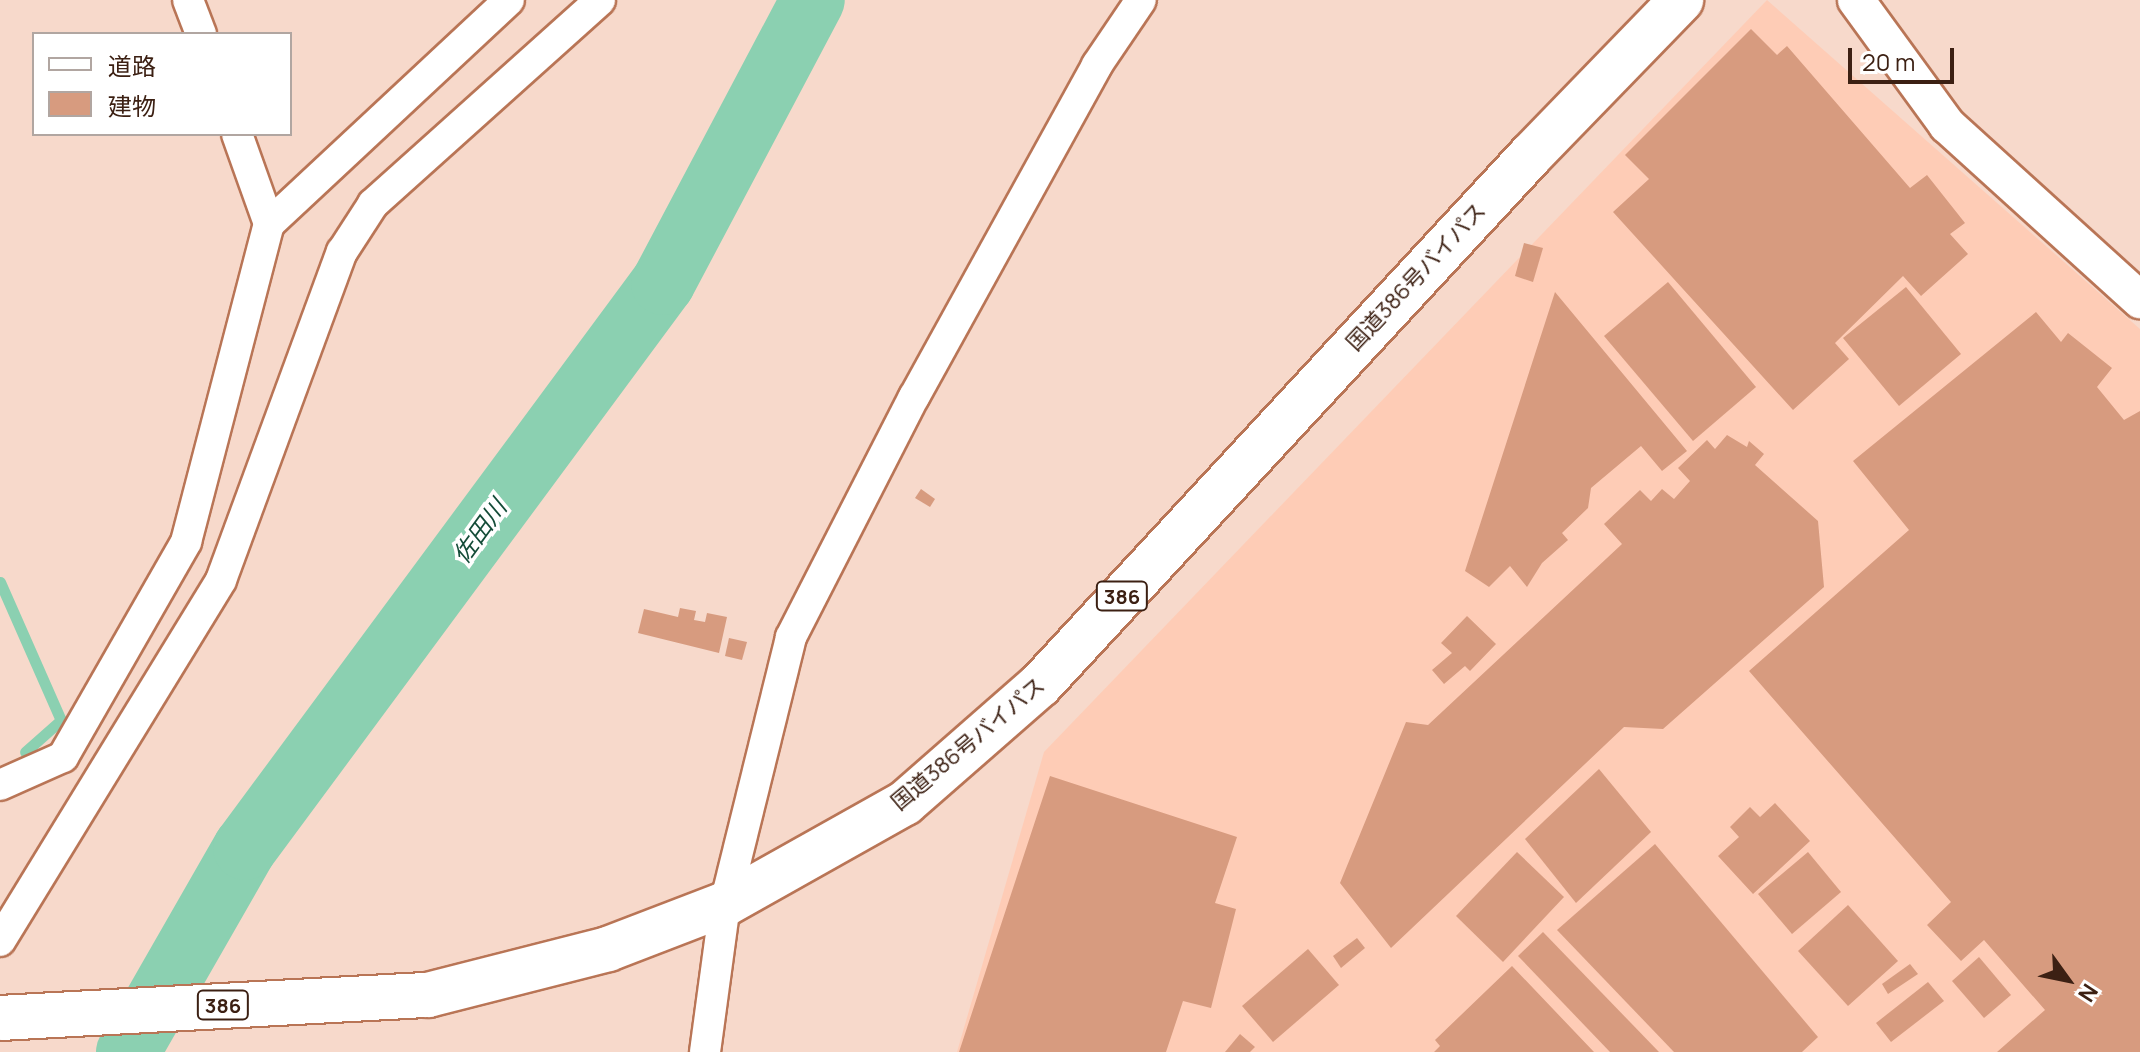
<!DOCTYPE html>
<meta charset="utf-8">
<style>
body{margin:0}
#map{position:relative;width:2140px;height:1052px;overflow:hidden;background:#f7d9cb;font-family:Manrope,"Noto Sans JP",sans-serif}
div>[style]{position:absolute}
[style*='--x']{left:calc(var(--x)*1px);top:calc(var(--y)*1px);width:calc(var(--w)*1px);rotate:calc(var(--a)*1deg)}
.built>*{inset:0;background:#feccb6}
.stream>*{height:11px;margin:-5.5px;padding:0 5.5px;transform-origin:5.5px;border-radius:5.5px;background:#8bd0b1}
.river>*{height:64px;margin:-32px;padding:0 32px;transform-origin:32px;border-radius:32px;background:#8bd0b1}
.building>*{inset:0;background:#d79b7f}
.roads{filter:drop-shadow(2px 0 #b97556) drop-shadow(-2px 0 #b97556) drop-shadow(0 2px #b97556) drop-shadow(0 -2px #b97556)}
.minor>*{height:30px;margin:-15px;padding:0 15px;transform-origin:15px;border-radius:15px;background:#fff}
.tertiary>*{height:36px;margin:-18px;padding:0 18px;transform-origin:18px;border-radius:18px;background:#fff}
.trunk>*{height:44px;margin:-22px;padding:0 22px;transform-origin:22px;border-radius:22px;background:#fff}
span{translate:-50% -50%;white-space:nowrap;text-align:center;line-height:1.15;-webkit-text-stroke:7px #fff;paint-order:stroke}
.shield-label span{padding:2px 6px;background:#fff;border:2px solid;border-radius:6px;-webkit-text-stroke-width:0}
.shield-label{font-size:20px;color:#3c2013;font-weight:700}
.street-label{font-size:22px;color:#3c2013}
.water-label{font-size:24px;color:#144c38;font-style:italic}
.legend{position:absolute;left:32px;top:32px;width:260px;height:104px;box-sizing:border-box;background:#fff;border:2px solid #b1a6a1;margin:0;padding:10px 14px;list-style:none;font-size:24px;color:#3c2013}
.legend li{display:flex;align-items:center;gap:16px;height:40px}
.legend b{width:40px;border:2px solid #b1a6a1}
.north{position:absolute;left:2028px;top:940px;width:80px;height:80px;-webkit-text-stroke:6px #fff;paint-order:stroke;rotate:123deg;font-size:22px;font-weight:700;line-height:32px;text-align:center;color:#3c2013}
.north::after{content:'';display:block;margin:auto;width:28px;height:36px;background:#3c2013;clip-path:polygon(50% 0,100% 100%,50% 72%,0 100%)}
.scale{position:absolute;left:1848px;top:48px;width:106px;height:36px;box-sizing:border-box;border:4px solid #3c2013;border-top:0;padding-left:10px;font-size:24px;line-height:28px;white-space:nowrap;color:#3c2013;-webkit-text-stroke:6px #fff;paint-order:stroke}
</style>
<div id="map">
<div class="built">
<div style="clip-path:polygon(1767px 0,2140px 329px,2140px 1052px,957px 1052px,1044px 752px)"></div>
</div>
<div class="stream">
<div style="--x:0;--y:582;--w:151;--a:66.2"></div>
<div style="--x:61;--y:720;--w:48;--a:138.4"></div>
</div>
<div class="river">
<div style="--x:128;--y:1052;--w:235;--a:-60.2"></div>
<div style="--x:245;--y:848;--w:703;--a:-53.51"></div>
<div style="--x:663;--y:283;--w:320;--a:-62.1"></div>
</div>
<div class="building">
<div style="clip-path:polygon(1751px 29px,1777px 55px,1787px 46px,1910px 188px,1927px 175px,1965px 223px,1950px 234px,1968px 254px,1921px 296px,1903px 276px,1835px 343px,1849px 359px,1793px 410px,1613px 212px,1649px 179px,1625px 155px)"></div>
<div style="clip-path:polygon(1524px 243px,1543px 248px,1533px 282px,1515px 276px)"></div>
<div style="clip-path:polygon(1668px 282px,1756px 387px,1693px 441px,1604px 336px)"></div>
<div style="clip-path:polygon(1906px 287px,1961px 354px,1899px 406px,1843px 338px)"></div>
<div style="clip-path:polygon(1555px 292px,1687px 451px,1662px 471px,1641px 446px,1591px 488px,1588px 508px,1562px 533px,1568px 540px,1542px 563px,1527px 587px,1510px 566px,1489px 587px,1465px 571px)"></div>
<div style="clip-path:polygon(2036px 312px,2061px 342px,2068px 333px,2112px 368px,2097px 387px,2124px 420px,2140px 411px,2140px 1052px,1997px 1052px,2045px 1010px,1984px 940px,1961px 961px,1927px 925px,1951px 902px,1749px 671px,1909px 530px,1853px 461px)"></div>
<div style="clip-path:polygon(1727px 435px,1747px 447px,1749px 441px,1764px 454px,1755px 465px,1818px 521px,1824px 587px,1663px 729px,1624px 727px,1391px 948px,1340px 883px,1406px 722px,1428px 725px,1622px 544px,1604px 524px,1640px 490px,1651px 501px,1662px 489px,1674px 499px,1690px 481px,1678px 468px,1707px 440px,1715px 449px)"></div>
<div style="clip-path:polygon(921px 489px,935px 499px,930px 507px,915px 498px)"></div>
<div style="clip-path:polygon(680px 608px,696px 611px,694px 620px,705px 622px,707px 613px,727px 617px,719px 653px,638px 633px,644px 609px,678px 617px)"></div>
<div style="clip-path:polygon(1467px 616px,1496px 644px,1470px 671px,1465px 666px,1444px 684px,1432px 670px,1452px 653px,1441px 643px)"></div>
<div style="clip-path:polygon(729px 638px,747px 642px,742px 660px,725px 656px)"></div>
<div style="clip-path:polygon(1599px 769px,1651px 832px,1576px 903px,1525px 839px)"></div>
<div style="clip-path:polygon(1050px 776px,1237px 837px,1215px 903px,1236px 909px,1211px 1008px,1183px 1001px,1166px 1052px,959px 1052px)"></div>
<div style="clip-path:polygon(1775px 803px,1810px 841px,1753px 894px,1718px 856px,1739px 837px,1730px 827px,1750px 807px,1760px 817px)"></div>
<div style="clip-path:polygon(1655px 844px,1818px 1037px,1802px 1052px,1674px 1052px,1557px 930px)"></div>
<div style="clip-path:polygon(1517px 852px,1564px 897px,1503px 962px,1456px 916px)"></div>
<div style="clip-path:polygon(1808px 852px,1841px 892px,1792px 934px,1758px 894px)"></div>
<div style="clip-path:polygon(1848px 905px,1898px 961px,1848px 1006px,1798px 951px)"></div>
<div style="clip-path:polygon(1543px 932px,1659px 1052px,1610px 1052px,1518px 956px)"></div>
<div style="clip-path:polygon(1357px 938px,1365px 948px,1341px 968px,1333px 956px)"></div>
<div style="clip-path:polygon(1308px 949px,1339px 985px,1273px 1042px,1242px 1006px)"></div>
<div style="clip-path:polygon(1979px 957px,2011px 995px,1984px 1018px,1952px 981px)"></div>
<div style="clip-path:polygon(1910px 964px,1918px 974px,1888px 994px,1882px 984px)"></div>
<div style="clip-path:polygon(1512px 966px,1594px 1052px,1434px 1052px,1440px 1046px,1435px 1040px)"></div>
<div style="clip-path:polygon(1928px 982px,1944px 1001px,1891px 1042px,1876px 1023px)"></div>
<div style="clip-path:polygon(1240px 1034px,1255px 1047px,1250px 1052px,1225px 1052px)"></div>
</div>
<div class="roads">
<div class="minor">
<div style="--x:188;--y:0;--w:36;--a:69"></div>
<div style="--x:237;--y:134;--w:96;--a:70.4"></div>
<div style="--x:0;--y:785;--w:69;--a:-24"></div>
<div style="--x:63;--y:757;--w:248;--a:-60.2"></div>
<div style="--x:186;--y:542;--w:329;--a:-75.4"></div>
<div style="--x:269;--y:224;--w:328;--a:-43"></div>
<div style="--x:0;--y:941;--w:423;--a:-58.5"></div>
<div style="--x:221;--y:580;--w:350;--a:-69.8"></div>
<div style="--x:342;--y:252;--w:57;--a:-57.1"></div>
<div style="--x:373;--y:204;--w:305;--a:-41.9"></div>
<div style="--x:705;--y:1052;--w:149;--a:-82.3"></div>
<div style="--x:725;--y:904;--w:275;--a:-76.1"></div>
<div style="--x:791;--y:637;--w:270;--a:-62.9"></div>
<div style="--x:914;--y:397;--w:379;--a:-61.1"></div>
<div style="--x:1097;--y:65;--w:78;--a:-55.9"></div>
</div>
<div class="tertiary">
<div style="--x:1856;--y:0;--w:155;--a:53.9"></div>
<div style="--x:1947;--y:125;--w:261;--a:42.2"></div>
</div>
<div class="trunk">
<div style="--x:0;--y:1018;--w:429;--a:-3.1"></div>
<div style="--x:428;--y:995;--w:186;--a:-14.3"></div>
<div style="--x:608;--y:949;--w:125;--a:-21"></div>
<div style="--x:725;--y:904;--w:206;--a:-29.3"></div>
<div style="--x:905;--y:803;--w:179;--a:-41.2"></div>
<div style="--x:1040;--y:685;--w:722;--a:-47.19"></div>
<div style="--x:1531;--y:155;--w:216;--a:-45.9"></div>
</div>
</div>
<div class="shield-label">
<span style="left:1122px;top:596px">386</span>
<span style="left:223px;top:1005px">386</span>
</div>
<div class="street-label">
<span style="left:1416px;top:277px;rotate:-47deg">国道386号バイパス</span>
<span style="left:968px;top:744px;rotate:-40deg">国道386号バイパス</span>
</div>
<div class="water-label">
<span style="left:479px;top:531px;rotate:-54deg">佐田川</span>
</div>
<ul class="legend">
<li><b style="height:10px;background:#fff"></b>道路</li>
<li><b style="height:22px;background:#d79b7f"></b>建物</li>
</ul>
<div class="north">N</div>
<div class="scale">20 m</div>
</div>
